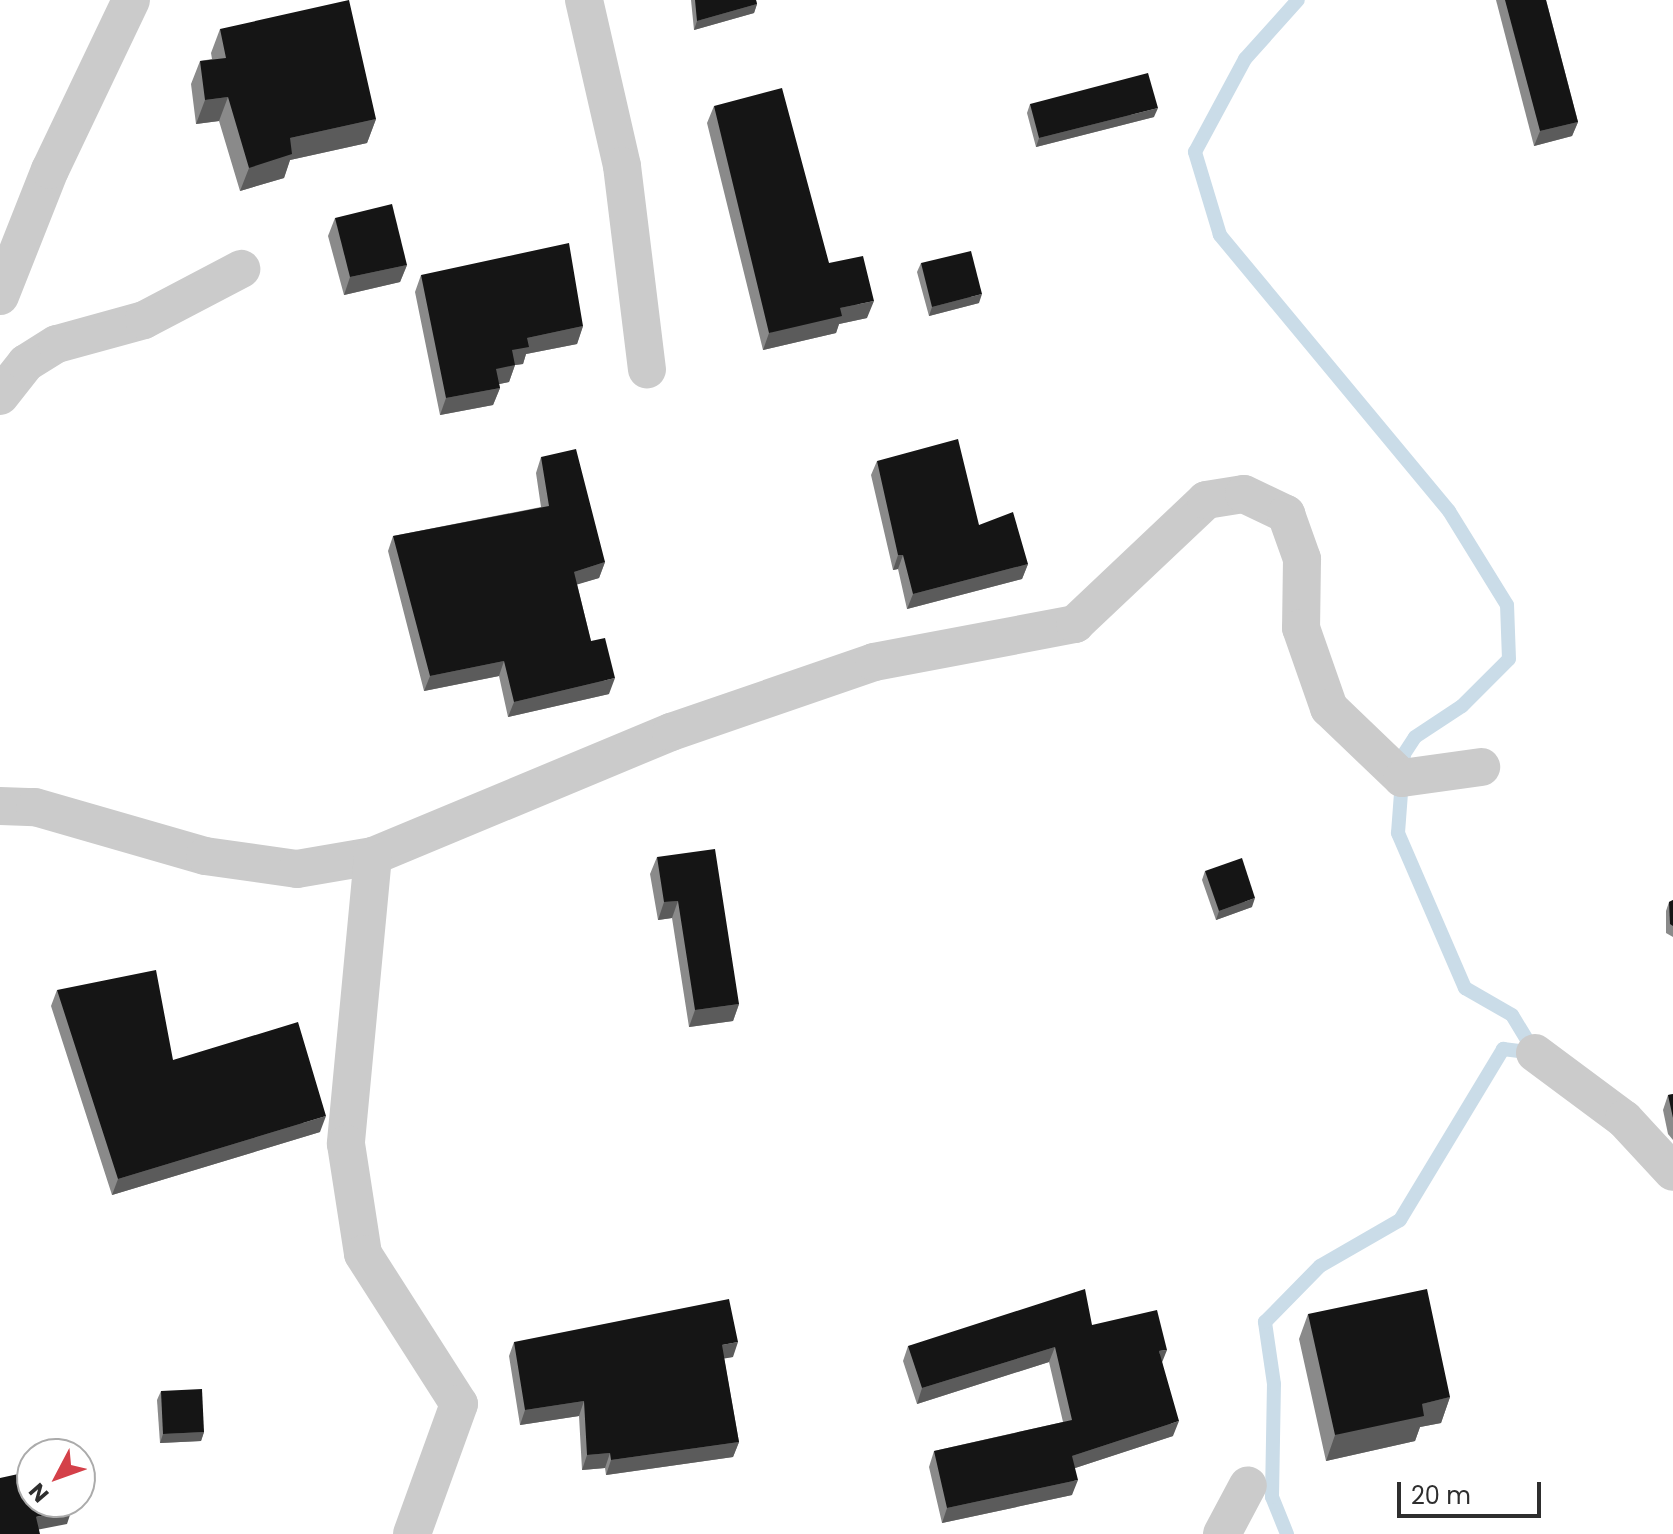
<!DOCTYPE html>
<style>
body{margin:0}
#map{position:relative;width:1673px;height:1534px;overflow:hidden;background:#fff;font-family:Poppins,sans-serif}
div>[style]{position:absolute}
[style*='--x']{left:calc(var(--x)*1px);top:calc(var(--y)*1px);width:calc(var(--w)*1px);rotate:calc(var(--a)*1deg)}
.stream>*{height:14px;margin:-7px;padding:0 7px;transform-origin:7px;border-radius:7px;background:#cadce8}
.street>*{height:38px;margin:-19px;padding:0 19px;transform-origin:19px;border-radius:19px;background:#cbcbcb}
.wall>*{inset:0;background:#8a8a8a}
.shaded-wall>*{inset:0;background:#5b5b5b}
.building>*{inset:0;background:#151515}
span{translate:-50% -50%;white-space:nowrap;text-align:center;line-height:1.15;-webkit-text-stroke:8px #fff;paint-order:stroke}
.north{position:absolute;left:16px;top:1438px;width:80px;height:80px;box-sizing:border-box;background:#fff;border:2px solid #ababab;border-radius:50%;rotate:229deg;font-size:22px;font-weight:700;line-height:32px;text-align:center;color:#2e2e2e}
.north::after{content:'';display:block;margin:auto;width:28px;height:36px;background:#d44049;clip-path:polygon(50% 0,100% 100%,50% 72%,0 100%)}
.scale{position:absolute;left:1397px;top:1482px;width:144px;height:36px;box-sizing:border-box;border:4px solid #2e2e2e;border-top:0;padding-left:10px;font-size:24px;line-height:28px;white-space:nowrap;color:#2e2e2e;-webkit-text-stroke:6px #fff;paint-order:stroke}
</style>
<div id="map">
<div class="stream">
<div style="--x:1287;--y:1534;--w:40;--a:-112"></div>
<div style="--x:1272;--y:1497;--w:113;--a:-89"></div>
<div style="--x:1274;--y:1384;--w:63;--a:-98.3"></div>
<div style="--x:1265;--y:1322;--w:78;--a:-45.5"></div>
<div style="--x:1320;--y:1266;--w:92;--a:-29.9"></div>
<div style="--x:1400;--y:1220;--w:200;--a:-58.9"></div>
<div style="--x:1503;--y:1049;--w:32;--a:7"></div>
<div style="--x:1535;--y:1053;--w:44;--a:-121.2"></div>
<div style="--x:1512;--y:1015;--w:54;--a:-150.1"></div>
<div style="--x:1465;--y:988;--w:169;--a:-113.4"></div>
<div style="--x:1398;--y:833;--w:79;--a:-85.7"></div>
<div style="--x:1404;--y:754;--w:20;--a:-57"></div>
<div style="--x:1415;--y:737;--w:56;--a:-33.4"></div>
<div style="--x:1462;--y:706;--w:66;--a:-45"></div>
<div style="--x:1509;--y:659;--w:54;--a:-92.1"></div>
<div style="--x:1507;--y:605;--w:110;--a:-121.7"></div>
<div style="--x:1449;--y:511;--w:359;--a:-129.7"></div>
<div style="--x:1220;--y:235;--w:87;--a:-106.8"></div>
<div style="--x:1195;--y:152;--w:106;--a:-61.7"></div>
<div style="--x:1245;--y:59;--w:79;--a:-48.1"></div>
</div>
<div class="street">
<div style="--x:584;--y:0;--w:170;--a:77.1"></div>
<div style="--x:622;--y:166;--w:205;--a:83"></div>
<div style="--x:0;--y:296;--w:136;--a:-68.4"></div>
<div style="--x:50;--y:170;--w:188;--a:-64.5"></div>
<div style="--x:0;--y:396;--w:42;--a:-51.8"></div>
<div style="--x:26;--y:363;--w:36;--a:-32"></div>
<div style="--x:57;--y:344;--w:90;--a:-15.4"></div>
<div style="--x:144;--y:320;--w:110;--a:-27.7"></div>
<div style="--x:0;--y:806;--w:35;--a:2"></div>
<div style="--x:35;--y:807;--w:177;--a:16.1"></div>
<div style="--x:205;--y:856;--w:93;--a:8"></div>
<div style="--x:297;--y:869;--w:77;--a:-9.7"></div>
<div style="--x:373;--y:856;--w:323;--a:-22.6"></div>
<div style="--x:671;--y:732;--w:215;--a:-19"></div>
<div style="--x:874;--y:662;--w:205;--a:-10.7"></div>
<div style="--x:1075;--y:624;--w:180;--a:-43.4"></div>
<div style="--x:1206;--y:500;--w:38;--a:-9"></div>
<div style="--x:1244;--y:494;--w:47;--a:25.5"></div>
<div style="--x:1286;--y:514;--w:48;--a:70.4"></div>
<div style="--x:1302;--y:559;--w:69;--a:90.8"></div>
<div style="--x:1301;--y:628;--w:85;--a:70.7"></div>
<div style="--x:1329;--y:708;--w:101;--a:43.8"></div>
<div style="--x:1402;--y:778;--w:80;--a:-7.9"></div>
<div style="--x:373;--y:856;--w:289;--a:95.4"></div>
<div style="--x:346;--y:1144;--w:111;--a:81.2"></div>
<div style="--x:363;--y:1254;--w:178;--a:57.4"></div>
<div style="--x:459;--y:1404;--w:138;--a:109.9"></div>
<div style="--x:1535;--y:1053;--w:111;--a:36.6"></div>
<div style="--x:1624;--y:1119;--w:72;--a:47.2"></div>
<div style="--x:1222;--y:1534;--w:55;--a:-62"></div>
</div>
<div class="wall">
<div style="clip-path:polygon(691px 0,756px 0,757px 4px,754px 13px,694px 30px)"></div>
<div style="clip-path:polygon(1496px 0,1546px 0,1578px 122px,1572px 136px,1534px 146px)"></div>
<div style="clip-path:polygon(220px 29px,376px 119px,367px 143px,290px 160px,284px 178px,240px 191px,219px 121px,196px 124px,191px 84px,200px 61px,212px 59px,211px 53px)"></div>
<div style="clip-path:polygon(1030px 104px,1154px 117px,1036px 147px,1027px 113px)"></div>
<div style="clip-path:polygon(714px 106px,829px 263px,867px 318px,839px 324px,836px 333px,763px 350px,707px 123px)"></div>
<div style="clip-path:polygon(335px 218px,407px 265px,400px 282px,344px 295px,328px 236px)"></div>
<div style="clip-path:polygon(921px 263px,979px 303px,929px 316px,917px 272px)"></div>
<div style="clip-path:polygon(421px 275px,583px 326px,577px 344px,526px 354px,523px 364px,515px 365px,509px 382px,499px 384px,500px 388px,493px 405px,440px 415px,415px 292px)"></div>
<div style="clip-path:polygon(541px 457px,605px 562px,599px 578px,577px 584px,591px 641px,609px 694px,508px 717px,499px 676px,424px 691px,388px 551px,393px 536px,541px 507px,536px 473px)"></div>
<div style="clip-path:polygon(877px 461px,979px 525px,1028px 564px,1022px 579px,907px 609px,898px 569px,893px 570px,871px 475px)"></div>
<div style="clip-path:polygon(657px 857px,739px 1004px,733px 1021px,689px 1027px,672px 918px,658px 920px,650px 874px)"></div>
<div style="clip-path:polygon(1205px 871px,1252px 907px,1216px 920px,1202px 880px)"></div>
<div style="clip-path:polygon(1673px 900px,1673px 937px,1666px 933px,1666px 911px,1669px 902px)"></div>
<div style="clip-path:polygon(57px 990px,173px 1060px,320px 1132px,112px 1195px,51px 1006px)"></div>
<div style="clip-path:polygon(1673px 1094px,1673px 1140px,1668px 1134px,1663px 1110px,1668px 1095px)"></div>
<div style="clip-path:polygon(1308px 1314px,1450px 1397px,1441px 1423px,1420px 1427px,1415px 1441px,1326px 1461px,1299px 1339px)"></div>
<div style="clip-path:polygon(1092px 1325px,1162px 1362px,1173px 1436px,1075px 1468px,1072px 1495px,942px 1523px,929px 1467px,934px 1451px,1063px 1422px,1049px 1362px,917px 1404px,903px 1361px,908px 1346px)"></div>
<div style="clip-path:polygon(514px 1342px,733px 1357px,724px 1358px,739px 1442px,733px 1457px,606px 1475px,605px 1468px,582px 1470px,579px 1416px,520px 1425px,509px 1356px)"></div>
<div style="clip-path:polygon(161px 1391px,204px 1432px,201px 1441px,160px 1443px,157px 1400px)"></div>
</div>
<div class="shaded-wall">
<div style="clip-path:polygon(757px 4px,754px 13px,694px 30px,697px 21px)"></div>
<div style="clip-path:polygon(228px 97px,219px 121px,196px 124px,205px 100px)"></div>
<div style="clip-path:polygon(1158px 108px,1154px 117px,1036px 147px,1039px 138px)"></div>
<div style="clip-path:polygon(376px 119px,367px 143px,290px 160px,284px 178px,240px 191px,249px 168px,290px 138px)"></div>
<div style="clip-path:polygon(1578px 122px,1572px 136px,1534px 146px,1540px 131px)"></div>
<div style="clip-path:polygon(407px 265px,400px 282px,344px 295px,350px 277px)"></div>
<div style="clip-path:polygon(982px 294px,979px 303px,929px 316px,932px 307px)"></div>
<div style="clip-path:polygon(874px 301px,867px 318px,839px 324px,836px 333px,763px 350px,769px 333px,840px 308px)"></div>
<div style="clip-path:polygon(583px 326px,577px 344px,526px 354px,523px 364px,515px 365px,509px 382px,490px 386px,496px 369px,512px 350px,527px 338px)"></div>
<div style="clip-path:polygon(500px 388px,493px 405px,440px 415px,446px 398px)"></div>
<div style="clip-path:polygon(898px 555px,903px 555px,898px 569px,893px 570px)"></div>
<div style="clip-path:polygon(605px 562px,599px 578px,569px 587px,574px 572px)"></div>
<div style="clip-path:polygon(1028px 564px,1022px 579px,907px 609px,913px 594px)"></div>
<div style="clip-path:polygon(504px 661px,499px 676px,424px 691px,430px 676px)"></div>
<div style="clip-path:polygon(615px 678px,609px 694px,508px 717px,514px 702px)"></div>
<div style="clip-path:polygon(1255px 898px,1252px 907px,1216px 920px,1219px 911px)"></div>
<div style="clip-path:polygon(678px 901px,672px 918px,658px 920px,664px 902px)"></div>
<div style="clip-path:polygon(739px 1004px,733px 1021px,689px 1027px,695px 1010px)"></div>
<div style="clip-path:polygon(326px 1116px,320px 1132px,112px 1195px,118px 1179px)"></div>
<div style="clip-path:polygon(738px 1342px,733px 1357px,716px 1360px,722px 1345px)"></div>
<div style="clip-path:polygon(1055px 1347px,1049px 1362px,917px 1404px,922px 1388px)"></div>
<div style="clip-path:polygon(1167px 1350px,1161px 1365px,1159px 1351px)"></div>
<div style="clip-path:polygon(1450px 1397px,1441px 1423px,1420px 1427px,1415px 1441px,1326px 1461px,1335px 1435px,1422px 1404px)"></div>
<div style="clip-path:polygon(584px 1401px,579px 1416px,520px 1425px,525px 1410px)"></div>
<div style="clip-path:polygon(1179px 1421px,1173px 1436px,1066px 1471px,1072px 1456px)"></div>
<div style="clip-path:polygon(204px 1432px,201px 1441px,160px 1443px,163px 1434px)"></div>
<div style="clip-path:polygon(739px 1442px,733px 1457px,606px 1475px,611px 1460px)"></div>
<div style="clip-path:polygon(610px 1453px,605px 1468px,582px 1470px,587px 1455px)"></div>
<div style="clip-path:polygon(1078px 1480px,1072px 1495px,942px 1523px,947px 1508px)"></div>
<div style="clip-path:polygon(72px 1509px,67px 1524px,31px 1531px,36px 1517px)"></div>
</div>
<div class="building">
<div style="clip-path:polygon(349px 0,376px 119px,290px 138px,292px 154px,249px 168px,228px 97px,205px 100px,200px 61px,226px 58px,220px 29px)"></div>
<div style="clip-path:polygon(695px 0,756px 0,757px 4px,697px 21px)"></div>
<div style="clip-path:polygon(1505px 0,1546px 0,1578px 122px,1540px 131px)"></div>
<div style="clip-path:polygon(1148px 73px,1158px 108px,1039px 138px,1030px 104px)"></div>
<div style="clip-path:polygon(782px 88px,829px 263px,863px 256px,874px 301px,840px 308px,842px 316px,769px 333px,714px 106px)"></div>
<div style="clip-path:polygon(392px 204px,407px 265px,350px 277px,335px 218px)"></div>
<div style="clip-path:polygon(569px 243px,583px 326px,527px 338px,529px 347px,512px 350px,515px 365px,496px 369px,500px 388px,446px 398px,421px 275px)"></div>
<div style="clip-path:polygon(971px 251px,982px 294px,932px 307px,921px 263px)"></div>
<div style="clip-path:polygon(958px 439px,979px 525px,1013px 512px,1028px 564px,913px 594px,903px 555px,898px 555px,877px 461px)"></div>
<div style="clip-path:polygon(576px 449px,605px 562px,574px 572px,591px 641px,605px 638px,615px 678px,514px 702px,504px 661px,430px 676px,393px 536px,549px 506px,541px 457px)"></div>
<div style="clip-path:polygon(715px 849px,739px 1004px,695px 1010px,678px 901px,664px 902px,657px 857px)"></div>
<div style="clip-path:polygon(1242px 858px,1255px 898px,1219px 911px,1205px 871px)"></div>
<div style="clip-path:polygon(1673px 900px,1673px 926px,1670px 924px,1669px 902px)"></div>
<div style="clip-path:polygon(156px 970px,173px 1060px,298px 1022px,326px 1116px,118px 1179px,57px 990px)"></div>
<div style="clip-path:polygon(1673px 1094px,1673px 1118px,1668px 1095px)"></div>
<div style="clip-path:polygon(1085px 1289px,1092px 1325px,1157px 1310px,1167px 1350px,1159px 1351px,1179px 1421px,1072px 1456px,1078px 1480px,947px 1508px,934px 1451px,1072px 1420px,1055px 1347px,922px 1388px,908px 1346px)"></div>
<div style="clip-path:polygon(1427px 1289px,1450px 1397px,1422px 1404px,1424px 1416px,1335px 1435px,1308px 1314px)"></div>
<div style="clip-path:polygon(729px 1299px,738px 1342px,722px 1345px,739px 1442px,611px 1460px,610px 1453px,587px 1455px,584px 1401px,525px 1410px,514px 1342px)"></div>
<div style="clip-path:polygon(202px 1389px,204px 1432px,163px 1434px,161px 1391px)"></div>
<div style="clip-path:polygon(32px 1471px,32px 1502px,70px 1502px,72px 1509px,36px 1517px,40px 1534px,0 1534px,0 1478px)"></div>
</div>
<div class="north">N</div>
<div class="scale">20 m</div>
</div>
